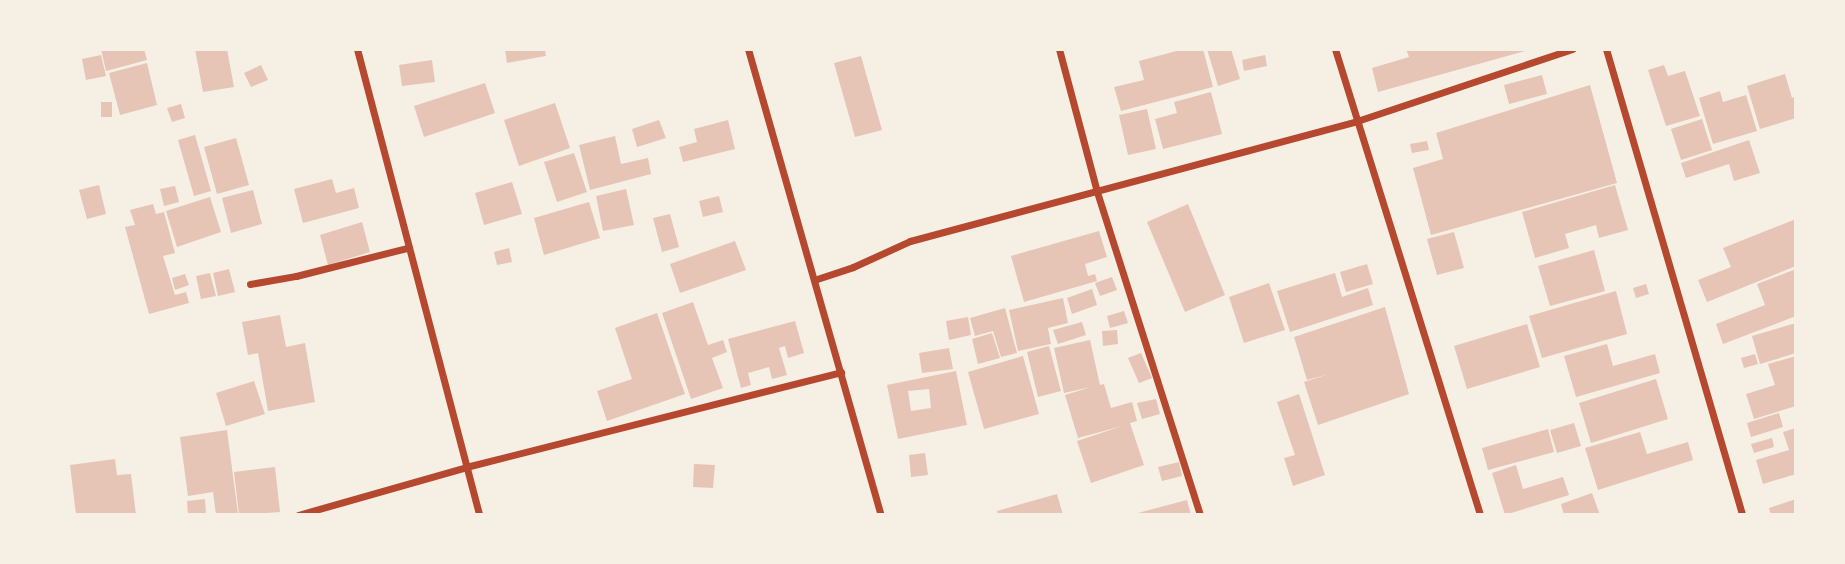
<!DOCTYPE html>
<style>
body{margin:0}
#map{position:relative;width:1845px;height:564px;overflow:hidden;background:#f6efe4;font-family:"PT Sans",sans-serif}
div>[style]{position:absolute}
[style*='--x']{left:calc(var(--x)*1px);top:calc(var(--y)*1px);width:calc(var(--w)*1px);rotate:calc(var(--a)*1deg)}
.building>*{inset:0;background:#e6c5b7}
.minor>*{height:7px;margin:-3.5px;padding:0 3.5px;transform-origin:3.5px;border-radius:3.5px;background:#b5482f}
span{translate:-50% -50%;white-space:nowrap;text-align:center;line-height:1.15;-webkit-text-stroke:5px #f6efe4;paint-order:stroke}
.frame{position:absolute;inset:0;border:51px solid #f6efe4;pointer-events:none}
</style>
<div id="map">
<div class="building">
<div style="clip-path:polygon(101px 49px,144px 49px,147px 60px,106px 71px)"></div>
<div style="clip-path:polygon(195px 49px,227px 49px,234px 87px,203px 92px)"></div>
<div style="clip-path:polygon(505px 49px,545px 49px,546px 56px,507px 63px)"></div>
<div style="clip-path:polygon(1184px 49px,1203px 49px,1213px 87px,1121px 111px,1114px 87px,1144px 80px,1139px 61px)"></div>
<div style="clip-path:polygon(1207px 49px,1231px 49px,1240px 79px,1218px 86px)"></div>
<div style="clip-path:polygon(1406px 49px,1528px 49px,1529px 50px,1378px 92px,1372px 68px,1409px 57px)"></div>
<div style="clip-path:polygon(101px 55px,106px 76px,86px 80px,82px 59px)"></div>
<div style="clip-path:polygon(1265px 55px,1267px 66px,1244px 71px,1242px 60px)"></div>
<div style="clip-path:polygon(861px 56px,882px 130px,855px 137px,834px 63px)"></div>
<div style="clip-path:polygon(432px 60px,435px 82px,402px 86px,399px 65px)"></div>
<div style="clip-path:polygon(147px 63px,157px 105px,120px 115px,109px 73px)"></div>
<div style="clip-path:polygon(261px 65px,268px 80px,251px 87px,244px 73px)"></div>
<div style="clip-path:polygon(1664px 65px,1668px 76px,1685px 71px,1700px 116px,1666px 126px,1648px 70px)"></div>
<div style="clip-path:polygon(1785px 74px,1792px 98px,1796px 96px,1796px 118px,1760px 129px,1747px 86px)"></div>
<div style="clip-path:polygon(1542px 75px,1547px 94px,1509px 104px,1504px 85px)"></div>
<div style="clip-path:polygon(485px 83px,495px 113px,424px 137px,414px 106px)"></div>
<div style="clip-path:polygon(1590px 85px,1617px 183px,1431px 235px,1413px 168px,1443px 159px,1436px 133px)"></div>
<div style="clip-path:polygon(1720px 91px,1723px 102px,1746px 95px,1757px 131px,1713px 144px,1699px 98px)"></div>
<div style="clip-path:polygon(1211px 92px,1222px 134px,1163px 149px,1155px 119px,1177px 113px,1174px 102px)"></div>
<div style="clip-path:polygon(101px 102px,112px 102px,112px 117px,101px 117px)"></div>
<div style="clip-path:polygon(555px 103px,570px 148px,519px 166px,504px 120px)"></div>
<div style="clip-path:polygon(181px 104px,185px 118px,172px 122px,167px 108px)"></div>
<div style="clip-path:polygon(1147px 109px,1156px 149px,1128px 155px,1119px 115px)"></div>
<div style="clip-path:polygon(1702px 119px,1712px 150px,1681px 160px,1671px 129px)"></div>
<div style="clip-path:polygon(659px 120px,666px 138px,637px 147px,632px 129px)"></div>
<div style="clip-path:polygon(728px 120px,735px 149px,683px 162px,679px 147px,697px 142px,694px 129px)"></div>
<div style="clip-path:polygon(195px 135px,211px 191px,194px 196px,178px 140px)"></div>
<div style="clip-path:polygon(615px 136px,621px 164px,648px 158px,651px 174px,590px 190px,579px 145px)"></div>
<div style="clip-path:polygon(236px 138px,249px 185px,217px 194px,204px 147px)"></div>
<div style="clip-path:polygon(1749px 140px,1760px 173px,1734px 181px,1729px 164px,1686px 178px,1681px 163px)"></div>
<div style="clip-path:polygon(1427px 141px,1429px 150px,1412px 153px,1410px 144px)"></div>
<div style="clip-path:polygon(574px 153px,587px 192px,557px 202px,544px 162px)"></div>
<div style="clip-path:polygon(332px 179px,336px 193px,354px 188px,359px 208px,303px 223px,294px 189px)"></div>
<div style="clip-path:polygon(512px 182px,522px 214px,484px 225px,475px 193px)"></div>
<div style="clip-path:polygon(99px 185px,106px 214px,87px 219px,79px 190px)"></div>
<div style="clip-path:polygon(1615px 185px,1628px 230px,1599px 238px,1596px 225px,1565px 234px,1569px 248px,1535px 258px,1522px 212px)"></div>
<div style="clip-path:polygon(175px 186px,179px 202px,164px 206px,160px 189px)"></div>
<div style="clip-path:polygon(626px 189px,634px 225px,603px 231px,596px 196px)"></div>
<div style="clip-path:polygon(253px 190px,262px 224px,231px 233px,222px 198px)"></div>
<div style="clip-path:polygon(719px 196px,723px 212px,703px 217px,699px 201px)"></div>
<div style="clip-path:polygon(210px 197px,221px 232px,177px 247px,166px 211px)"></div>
<div style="clip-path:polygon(589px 202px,600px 238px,544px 255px,534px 218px)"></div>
<div style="clip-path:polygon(153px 204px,156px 214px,164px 212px,175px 253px,163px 256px,175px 295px,186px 292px,189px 303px,149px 314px,125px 227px,135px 225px,130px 210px)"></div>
<div style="clip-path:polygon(1188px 204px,1225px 295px,1185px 312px,1147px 222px)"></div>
<div style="clip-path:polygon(670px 214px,679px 247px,662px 252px,653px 218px)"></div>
<div style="clip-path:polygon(1796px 219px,1796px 266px,1707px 302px,1698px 280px,1731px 267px,1723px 248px)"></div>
<div style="clip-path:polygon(362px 222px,370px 252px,328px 265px,320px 235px)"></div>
<div style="clip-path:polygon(1099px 231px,1107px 257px,1085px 264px,1088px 276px,1095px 274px,1097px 281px,1024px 302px,1011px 256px)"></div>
<div style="clip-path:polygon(1454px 232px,1464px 268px,1437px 275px,1427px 239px)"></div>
<div style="clip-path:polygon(735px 241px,746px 270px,680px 293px,670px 264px)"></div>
<div style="clip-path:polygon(509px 248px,512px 262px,497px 265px,494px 252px)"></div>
<div style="clip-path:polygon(1594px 250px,1605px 291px,1550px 306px,1538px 266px)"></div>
<div style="clip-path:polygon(1367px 264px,1373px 284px,1346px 292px,1340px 272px)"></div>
<div style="clip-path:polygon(229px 269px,235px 292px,218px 296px,213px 273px)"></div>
<div style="clip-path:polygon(1796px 269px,1796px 316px,1723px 344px,1716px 324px,1765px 305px,1757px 284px)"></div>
<div style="clip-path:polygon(210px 273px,216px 296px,201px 299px,196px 276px)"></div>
<div style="clip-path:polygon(1335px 273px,1342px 297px,1368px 288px,1373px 305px,1290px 332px,1277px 291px)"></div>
<div style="clip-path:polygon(185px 274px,189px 285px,175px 290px,172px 278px)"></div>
<div style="clip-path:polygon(1112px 277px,1117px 290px,1100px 296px,1095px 283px)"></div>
<div style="clip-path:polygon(1269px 283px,1285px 330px,1244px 343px,1229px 297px)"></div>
<div style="clip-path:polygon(1646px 284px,1649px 294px,1636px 298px,1633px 288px)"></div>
<div style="clip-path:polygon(1092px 289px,1097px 305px,1072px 314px,1067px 298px)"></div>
<div style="clip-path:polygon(1616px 291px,1627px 334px,1542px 358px,1529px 316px)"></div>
<div style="clip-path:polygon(1063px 298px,1068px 323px,1048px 328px,1051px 344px,1018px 351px,1009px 310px)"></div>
<div style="clip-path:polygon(693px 302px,708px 345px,723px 340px,727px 352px,712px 358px,723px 388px,691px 399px,662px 313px)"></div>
<div style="clip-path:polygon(1385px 307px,1409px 394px,1318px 425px,1304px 382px,1329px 374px,1307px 380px,1294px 337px)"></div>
<div style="clip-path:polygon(1005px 308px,1017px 353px,1001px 357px,993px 331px,975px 336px,970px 318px)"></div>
<div style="clip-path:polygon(1124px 311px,1128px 323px,1110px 328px,1107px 316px)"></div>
<div style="clip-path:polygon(657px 313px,685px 394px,607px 421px,597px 391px,632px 379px,615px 328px)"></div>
<div style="clip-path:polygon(280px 315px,286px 347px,305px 343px,315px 402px,268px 411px,258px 353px,248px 355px,242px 322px)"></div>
<div style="clip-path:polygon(968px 317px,971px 335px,949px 340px,946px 321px)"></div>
<div style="clip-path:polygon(795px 321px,804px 353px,788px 358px,785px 346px,779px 348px,787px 375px,772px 379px,769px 367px,748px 373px,751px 385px,741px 388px,728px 339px)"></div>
<div style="clip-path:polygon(1082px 322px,1086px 335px,1058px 344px,1053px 330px)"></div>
<div style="clip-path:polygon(1796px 323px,1796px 353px,1760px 364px,1752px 336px)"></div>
<div style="clip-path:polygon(1527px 324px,1540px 367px,1467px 389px,1454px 346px)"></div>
<div style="clip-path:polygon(1117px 330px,1118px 344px,1103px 346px,1102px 331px)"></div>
<div style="clip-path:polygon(992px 333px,1000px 358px,978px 364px,972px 339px)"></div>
<div style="clip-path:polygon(1090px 340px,1100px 385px,1104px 384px,1111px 408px,1132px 402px,1137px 421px,1130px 423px,1144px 465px,1091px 483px,1077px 441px,1122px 426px,1078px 438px,1065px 395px,1091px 387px,1064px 393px,1054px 348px)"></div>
<div style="clip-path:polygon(1607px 344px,1613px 366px,1655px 354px,1660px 373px,1576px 397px,1564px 356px)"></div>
<div style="clip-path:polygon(1049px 346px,1061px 391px,1038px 397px,1027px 352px)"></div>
<div style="clip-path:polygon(949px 348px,953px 369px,922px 373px,919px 353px)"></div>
<div style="clip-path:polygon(1141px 353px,1152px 378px,1139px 383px,1128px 358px)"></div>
<div style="clip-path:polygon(1755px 354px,1758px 364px,1744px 368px,1741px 358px)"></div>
<div style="clip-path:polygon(1023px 356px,1039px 414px,984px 429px,968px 372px)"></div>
<div style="clip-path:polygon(1796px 356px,1796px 406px,1754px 419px,1746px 394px,1775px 385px,1768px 364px)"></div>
<div style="clip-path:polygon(evenodd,956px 371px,967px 425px,898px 439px,887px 385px,956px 371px,929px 389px,931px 408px,911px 411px,908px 391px,929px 389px)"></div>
<div style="clip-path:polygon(1656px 379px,1668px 419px,1591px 443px,1579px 403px)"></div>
<div style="clip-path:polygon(254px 381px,265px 414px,226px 426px,216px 393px)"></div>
<div style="clip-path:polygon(1299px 394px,1325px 475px,1293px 486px,1284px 458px,1295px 455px,1277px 402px)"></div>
<div style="clip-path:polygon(1156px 399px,1160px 414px,1142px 419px,1137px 403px)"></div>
<div style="clip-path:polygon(1779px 413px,1783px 427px,1751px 437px,1747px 423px)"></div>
<div style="clip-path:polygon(1574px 423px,1581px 446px,1557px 453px,1550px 430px)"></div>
<div style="clip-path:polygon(1796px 428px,1796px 474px,1763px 484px,1756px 460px,1789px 450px,1783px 432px)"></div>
<div style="clip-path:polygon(1548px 429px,1554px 452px,1488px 470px,1482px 448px)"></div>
<div style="clip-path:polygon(227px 430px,238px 514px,216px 515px,213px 492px,188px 496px,180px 437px)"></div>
<div style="clip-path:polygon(1640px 432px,1647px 454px,1688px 442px,1693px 460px,1598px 490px,1585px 448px)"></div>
<div style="clip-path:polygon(1772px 438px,1774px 447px,1754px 453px,1751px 444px)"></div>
<div style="clip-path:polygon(925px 453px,928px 475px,911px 477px,909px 455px)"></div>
<div style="clip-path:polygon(115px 459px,117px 475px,131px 474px,136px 515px,76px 515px,70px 465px)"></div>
<div style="clip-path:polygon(1179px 462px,1182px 476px,1162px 481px,1158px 467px)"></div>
<div style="clip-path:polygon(694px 464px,715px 465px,713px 488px,693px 487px)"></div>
<div style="clip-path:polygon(1516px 465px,1523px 489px,1563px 477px,1569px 495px,1505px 515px,1492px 473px)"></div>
<div style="clip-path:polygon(275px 467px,280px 512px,239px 515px,234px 472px)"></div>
<div style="clip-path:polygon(1592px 493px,1600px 515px,1564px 515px,1561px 504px)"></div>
<div style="clip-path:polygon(1057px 494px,1063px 515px,998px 515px,997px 511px)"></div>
<div style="clip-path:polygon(205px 499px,206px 515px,188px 515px,187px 501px)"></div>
<div style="clip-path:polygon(1796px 499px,1796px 515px,1771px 515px,1769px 508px)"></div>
<div style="clip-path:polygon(1187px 500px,1191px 515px,1134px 515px,1134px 514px)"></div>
</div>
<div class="minor">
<div style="--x:357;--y:49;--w:482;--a:75.3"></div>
<div style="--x:748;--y:49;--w:485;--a:74.1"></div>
<div style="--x:1059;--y:49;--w:148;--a:75.1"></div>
<div style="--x:1097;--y:192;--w:339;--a:72.3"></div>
<div style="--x:1335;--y:49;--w:488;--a:72.7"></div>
<div style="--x:1606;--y:49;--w:485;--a:73.7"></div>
<div style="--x:814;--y:280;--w:41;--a:-18.4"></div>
<div style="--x:853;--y:267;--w:63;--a:-24.5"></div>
<div style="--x:910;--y:241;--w:463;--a:-15"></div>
<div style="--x:1357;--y:121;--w:227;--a:-18.5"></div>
<div style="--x:250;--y:284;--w:47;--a:-9.9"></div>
<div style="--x:296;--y:276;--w:114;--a:-14.2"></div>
<div style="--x:298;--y:515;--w:175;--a:-15.9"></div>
<div style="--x:466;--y:467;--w:387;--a:-14.2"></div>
</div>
<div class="frame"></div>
</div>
